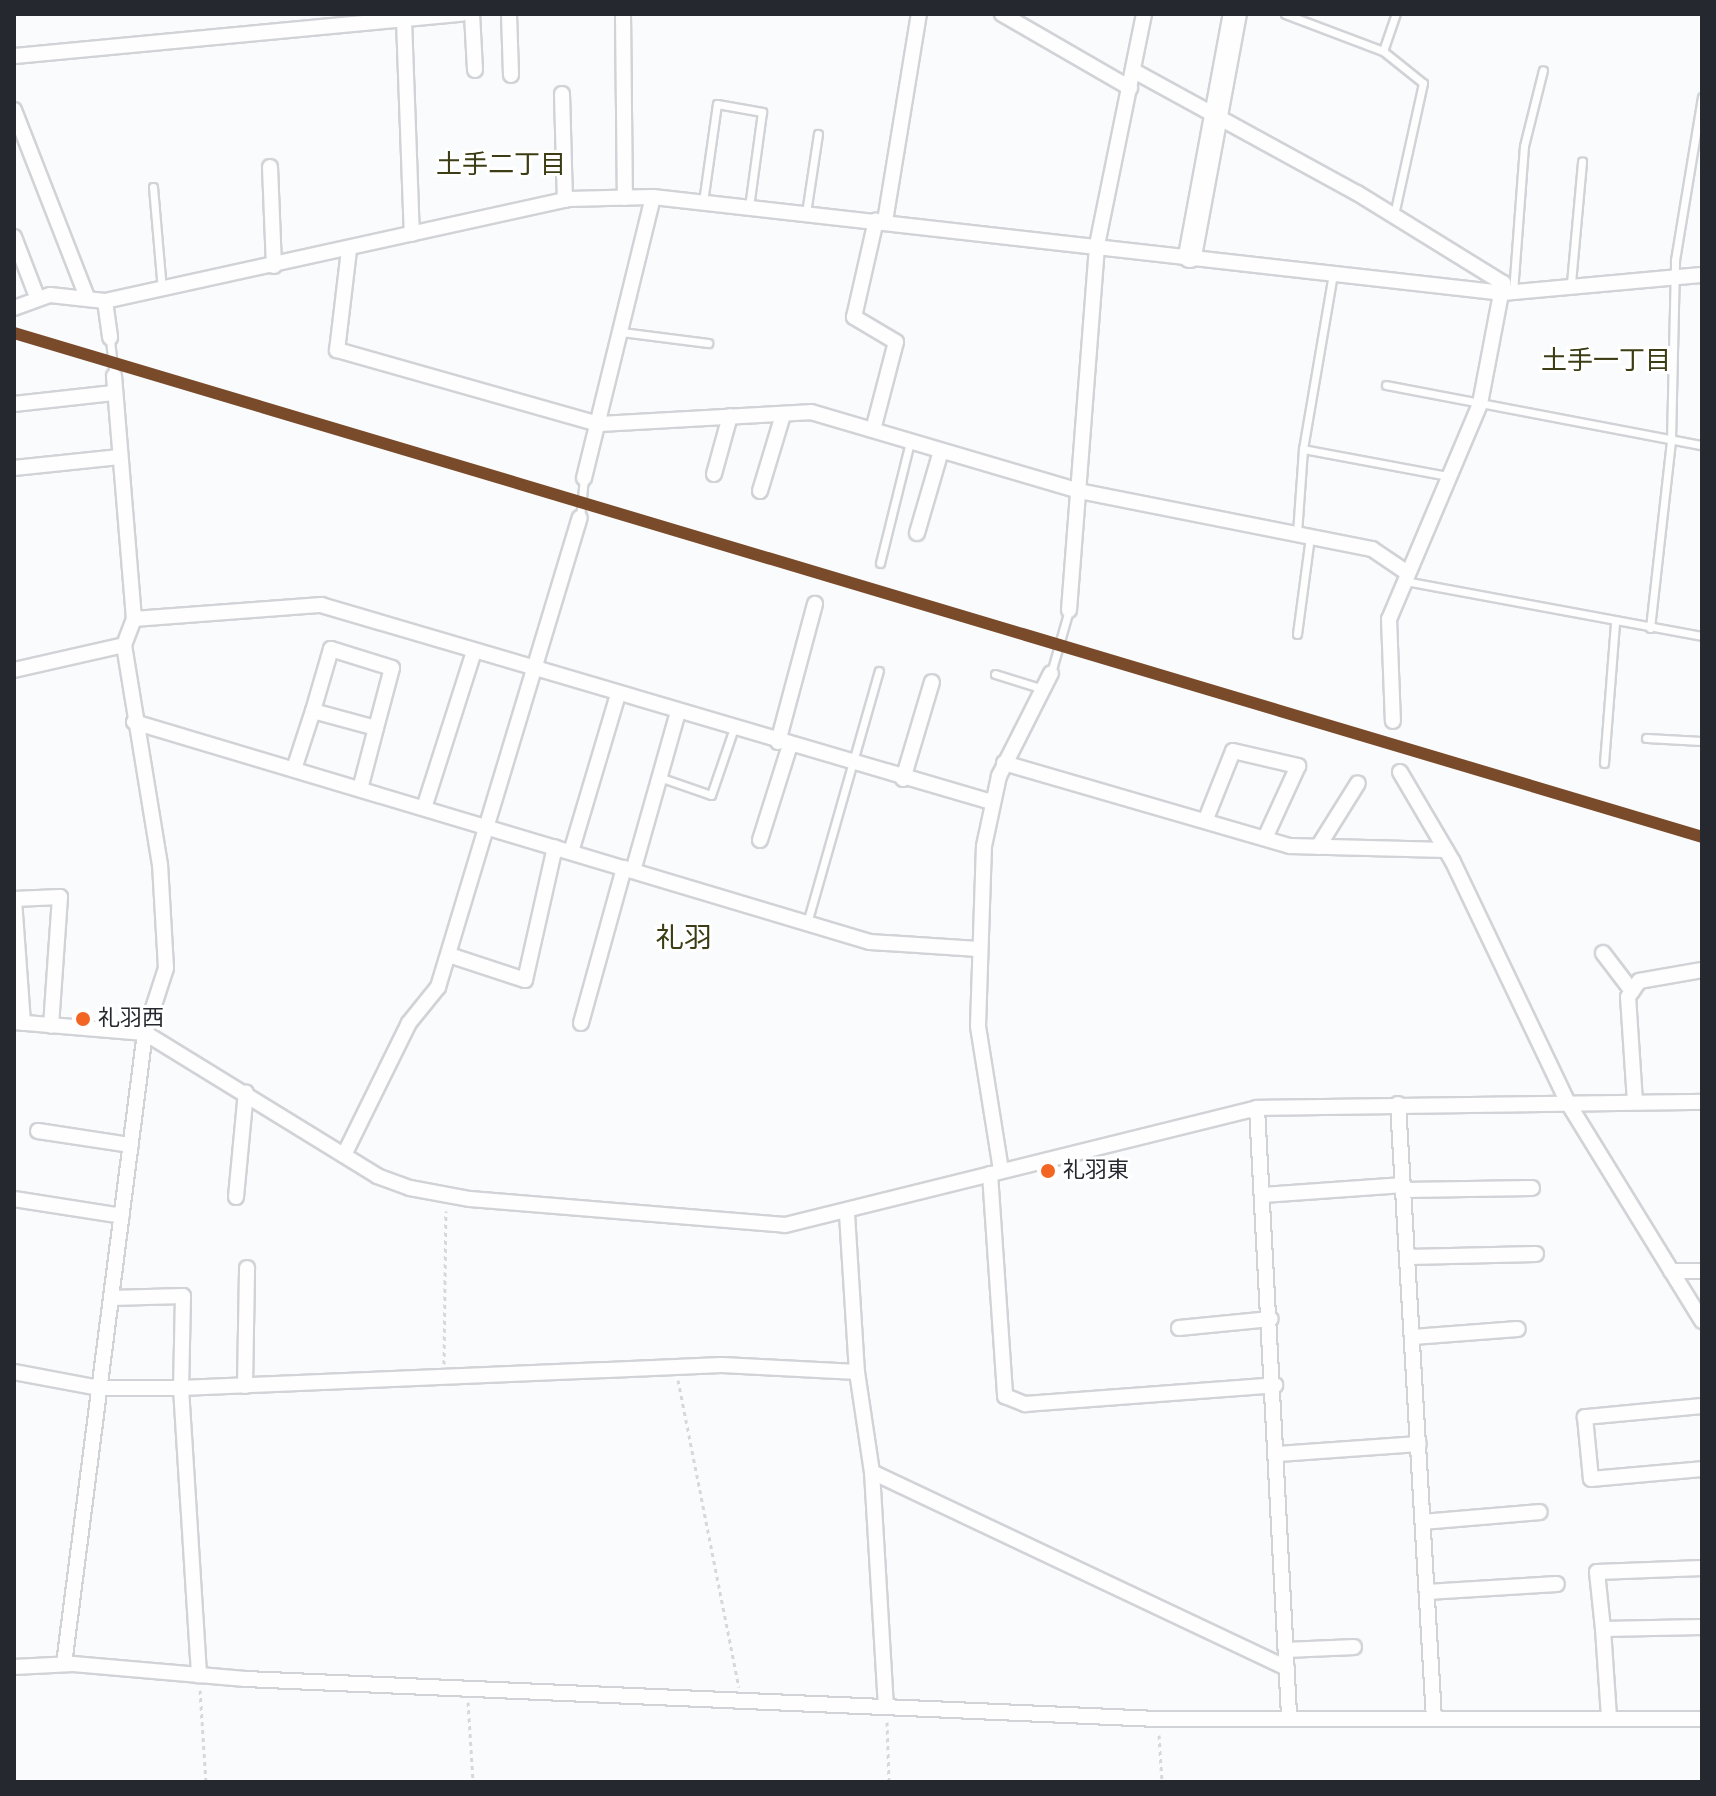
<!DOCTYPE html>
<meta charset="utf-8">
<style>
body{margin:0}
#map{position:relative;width:1716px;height:1796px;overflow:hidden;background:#fafbfd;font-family:"Nunito Sans","Noto Sans JP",sans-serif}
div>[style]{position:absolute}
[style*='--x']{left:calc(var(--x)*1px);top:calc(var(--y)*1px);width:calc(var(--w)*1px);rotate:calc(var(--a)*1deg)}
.path>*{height:3px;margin-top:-1.5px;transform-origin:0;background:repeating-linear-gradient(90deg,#d8d8d9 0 4px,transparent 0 8px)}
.roads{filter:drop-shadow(2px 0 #d1d3d7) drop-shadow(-2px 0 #d1d3d7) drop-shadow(0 2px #d1d3d7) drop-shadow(0 -2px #d1d3d7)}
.lane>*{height:7px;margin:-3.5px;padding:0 3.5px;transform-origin:3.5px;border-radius:3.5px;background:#fefeff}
.street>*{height:14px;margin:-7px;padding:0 7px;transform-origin:7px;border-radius:7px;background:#fefeff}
.secondary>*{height:22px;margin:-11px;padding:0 11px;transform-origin:11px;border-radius:11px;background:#fefeff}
.rail-1>*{height:12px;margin:-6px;padding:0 6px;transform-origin:6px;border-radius:6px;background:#7a4b2a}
.dots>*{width:22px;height:22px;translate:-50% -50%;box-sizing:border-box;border:4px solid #fff;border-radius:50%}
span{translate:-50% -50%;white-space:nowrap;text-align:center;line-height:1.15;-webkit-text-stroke:6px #fff;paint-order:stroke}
.bus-label{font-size:22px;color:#25282e}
.left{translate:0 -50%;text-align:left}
.neighbourhood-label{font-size:26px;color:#3c3d15}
.quarter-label{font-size:28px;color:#3c3d15}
.frame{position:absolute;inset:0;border:16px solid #25282e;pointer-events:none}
</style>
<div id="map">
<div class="path">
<div style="--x:444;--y:1364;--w:153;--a:-89.3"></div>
<div style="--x:678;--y:1380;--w:313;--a:78.8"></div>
<div style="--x:200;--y:1690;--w:92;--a:86.3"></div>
<div style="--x:468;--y:1702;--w:80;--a:86.4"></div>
<div style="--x:887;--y:1722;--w:60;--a:88.1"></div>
<div style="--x:1159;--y:1735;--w:47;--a:86.3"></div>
</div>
<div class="roads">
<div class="lane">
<div style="--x:1285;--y:14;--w:105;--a:20.7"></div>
<div style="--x:1383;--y:51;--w:51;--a:38.7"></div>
<div style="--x:1423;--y:83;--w:135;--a:102.4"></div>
<div style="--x:1383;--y:51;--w:39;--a:-71"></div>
<div style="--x:153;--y:187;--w:102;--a:85"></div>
<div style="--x:703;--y:202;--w:99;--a:-81.9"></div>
<div style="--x:717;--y:104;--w:46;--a:10.1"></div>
<div style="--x:762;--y:112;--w:96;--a:97.8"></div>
<div style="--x:806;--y:213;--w:80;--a:-81.4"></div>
<div style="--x:1571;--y:283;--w:122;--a:-84.8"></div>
<div style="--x:1513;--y:292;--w:146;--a:-85.7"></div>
<div style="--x:1524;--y:146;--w:78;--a:-76"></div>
<div style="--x:621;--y:332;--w:88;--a:7.2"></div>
<div style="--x:110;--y:339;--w:37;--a:84"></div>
<div style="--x:1386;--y:385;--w:322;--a:10.8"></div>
<div style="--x:1303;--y:449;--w:178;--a:-80.3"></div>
<div style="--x:580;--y:518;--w:40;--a:-84.3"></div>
<div style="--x:1297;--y:533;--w:84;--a:-85.9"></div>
<div style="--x:1303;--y:449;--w:147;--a:10.6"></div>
<div style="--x:880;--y:563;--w:125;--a:-76.1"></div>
<div style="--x:1405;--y:581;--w:302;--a:10.5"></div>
<div style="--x:1650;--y:628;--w:189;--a:-83.6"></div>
<div style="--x:1671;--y:440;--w:180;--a:-88.7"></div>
<div style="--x:1675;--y:260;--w:165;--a:-80.6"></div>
<div style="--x:1297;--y:634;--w:98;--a:-82.4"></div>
<div style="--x:1051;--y:673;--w:66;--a:-74.1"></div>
<div style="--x:995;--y:674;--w:50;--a:17.4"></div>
<div style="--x:1646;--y:738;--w:56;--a:3.1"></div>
<div style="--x:1604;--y:763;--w:141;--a:-85.5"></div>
<div style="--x:659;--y:777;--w:55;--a:19.1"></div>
<div style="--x:711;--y:795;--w:71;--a:-71.1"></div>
<div style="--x:807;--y:923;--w:262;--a:-74.1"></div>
</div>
<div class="street">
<div style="--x:472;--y:14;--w:56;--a:86.9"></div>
<div style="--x:509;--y:14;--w:61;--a:88.1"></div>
<div style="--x:623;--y:14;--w:184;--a:89.4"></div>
<div style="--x:1002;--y:14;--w:148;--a:30"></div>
<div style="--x:404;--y:20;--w:214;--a:87.9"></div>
<div style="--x:14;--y:56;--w:450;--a:-5.4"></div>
<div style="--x:1134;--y:71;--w:254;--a:28.7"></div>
<div style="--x:1357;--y:193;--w:172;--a:31.7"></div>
<div style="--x:1503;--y:283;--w:123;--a:100.8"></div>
<div style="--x:1480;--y:404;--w:233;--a:112.9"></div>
<div style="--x:1389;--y:619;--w:102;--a:87.8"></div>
<div style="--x:562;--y:94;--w:106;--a:88.4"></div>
<div style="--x:14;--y:110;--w:201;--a:68.7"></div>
<div style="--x:270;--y:167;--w:99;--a:87.7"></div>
<div style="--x:885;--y:221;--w:210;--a:-80.7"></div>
<div style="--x:14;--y:237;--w:64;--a:69"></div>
<div style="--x:349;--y:250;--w:101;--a:96.8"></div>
<div style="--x:337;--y:350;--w:271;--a:15.8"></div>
<div style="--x:598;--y:424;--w:213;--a:-3.2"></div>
<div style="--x:811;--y:412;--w:279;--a:16.4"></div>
<div style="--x:1079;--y:491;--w:299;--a:11.2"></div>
<div style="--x:1372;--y:549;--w:40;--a:34"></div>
<div style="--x:105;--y:301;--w:37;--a:82"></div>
<div style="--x:14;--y:308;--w:38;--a:-20"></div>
<div style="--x:50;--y:295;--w:55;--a:6.2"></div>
<div style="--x:105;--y:301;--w:475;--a:-12.4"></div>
<div style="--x:569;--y:199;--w:84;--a:-1.4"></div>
<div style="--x:653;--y:197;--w:856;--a:6.44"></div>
<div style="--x:1504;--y:293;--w:199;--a:-5.2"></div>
<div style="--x:14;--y:404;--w:100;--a:-6.3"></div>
<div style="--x:873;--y:430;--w:91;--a:-75.4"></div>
<div style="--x:896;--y:342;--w:49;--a:-149.2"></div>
<div style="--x:854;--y:317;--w:99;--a:-77.2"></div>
<div style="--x:14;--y:468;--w:106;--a:-6"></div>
<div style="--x:714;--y:474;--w:60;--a:-74.6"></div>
<div style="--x:584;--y:478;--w:289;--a:-76.2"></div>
<div style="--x:760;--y:491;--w:79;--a:-73.2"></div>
<div style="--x:917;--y:533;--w:85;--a:-73.7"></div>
<div style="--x:1069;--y:610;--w:366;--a:-85.6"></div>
<div style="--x:1097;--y:245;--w:236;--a:-78.5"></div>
<div style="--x:134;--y:619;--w:188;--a:-4.3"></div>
<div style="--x:321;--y:605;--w:698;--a:16.38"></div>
<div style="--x:14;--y:670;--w:113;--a:-12.8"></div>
<div style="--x:134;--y:722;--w:768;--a:16.64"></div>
<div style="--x:870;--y:942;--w:108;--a:3.7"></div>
<div style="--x:778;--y:742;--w:143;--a:-75"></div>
<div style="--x:1004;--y:763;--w:298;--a:16.2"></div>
<div style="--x:1290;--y:846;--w:156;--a:1.5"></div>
<div style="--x:294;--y:769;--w:61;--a:-71.9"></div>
<div style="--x:1400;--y:772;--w:104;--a:59.5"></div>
<div style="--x:1453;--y:862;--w:267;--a:64.5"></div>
<div style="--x:1568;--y:1103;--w:256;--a:58.4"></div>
<div style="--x:903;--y:779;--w:101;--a:-73.4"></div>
<div style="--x:360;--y:789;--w:63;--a:-75.3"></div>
<div style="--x:376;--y:728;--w:62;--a:-75.1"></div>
<div style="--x:392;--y:668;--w:64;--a:-162.7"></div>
<div style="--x:331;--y:649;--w:65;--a:106.2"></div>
<div style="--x:313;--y:711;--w:65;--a:15.1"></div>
<div style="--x:424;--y:808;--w:165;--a:-72.3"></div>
<div style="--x:1206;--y:819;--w:73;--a:-68.3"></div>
<div style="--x:1233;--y:751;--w:67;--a:13"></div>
<div style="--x:1298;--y:766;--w:79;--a:114.6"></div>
<div style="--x:760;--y:840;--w:100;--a:-72.5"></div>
<div style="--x:1318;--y:847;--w:75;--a:-58"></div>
<div style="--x:571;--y:852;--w:165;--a:-73.4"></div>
<div style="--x:633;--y:871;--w:165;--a:-74.2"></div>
<div style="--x:14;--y:899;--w:46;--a:-2.5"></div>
<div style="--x:60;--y:897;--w:129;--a:94"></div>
<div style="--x:14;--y:900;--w:123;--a:85.8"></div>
<div style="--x:1603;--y:953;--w:48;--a:52.7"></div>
<div style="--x:449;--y:955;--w:80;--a:18.2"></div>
<div style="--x:525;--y:980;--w:136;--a:-77.3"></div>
<div style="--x:14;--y:1022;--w:131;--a:4.8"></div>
<div style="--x:145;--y:1033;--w:273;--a:31.6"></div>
<div style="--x:377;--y:1176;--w:35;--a:20"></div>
<div style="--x:410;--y:1188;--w:61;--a:10.4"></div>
<div style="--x:470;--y:1199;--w:316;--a:4.7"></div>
<div style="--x:785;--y:1225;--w:486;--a:-13.9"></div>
<div style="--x:1257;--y:1108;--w:445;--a:-0.8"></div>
<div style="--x:581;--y:1023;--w:161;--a:-74.5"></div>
<div style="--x:1635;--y:1102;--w:105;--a:-93.8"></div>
<div style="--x:1628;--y:997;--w:19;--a:-55"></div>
<div style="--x:1639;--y:981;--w:64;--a:-9.9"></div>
<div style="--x:1398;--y:1104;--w:616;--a:86.65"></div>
<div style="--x:1257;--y:1108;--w:608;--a:86.98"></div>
<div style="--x:38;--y:1131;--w:94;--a:8.6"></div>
<div style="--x:344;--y:1155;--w:147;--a:-63.8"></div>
<div style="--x:409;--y:1023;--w:46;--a:-51.1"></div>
<div style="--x:438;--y:987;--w:490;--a:-73.2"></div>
<div style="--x:1001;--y:1170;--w:146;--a:-99.1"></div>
<div style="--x:978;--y:1026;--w:180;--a:-88.1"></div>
<div style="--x:984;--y:846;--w:72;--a:-77.9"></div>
<div style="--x:999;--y:776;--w:115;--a:-63.2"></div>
<div style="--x:990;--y:1174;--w:223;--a:86.1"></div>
<div style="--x:1005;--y:1396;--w:22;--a:22"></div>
<div style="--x:1025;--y:1404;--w:251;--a:-4.3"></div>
<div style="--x:1404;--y:1190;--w:128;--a:-0.9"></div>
<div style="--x:1263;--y:1195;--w:141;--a:-4.1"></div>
<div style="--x:236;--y:1197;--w:105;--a:-84.6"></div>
<div style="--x:14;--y:1199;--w:109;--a:8.9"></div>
<div style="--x:847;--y:1214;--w:158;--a:86.4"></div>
<div style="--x:857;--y:1372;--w:101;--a:81.5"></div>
<div style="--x:872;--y:1472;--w:459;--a:25.3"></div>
<div style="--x:1409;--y:1257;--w:127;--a:-1.4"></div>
<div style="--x:1671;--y:1271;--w:31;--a:0"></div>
<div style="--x:111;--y:1298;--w:72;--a:-1.6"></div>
<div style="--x:183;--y:1296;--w:92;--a:91.2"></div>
<div style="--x:181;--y:1388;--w:288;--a:86.4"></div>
<div style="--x:1179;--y:1328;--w:92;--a:-5.6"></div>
<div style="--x:1413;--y:1337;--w:105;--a:-4.4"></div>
<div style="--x:14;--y:1372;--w:86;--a:10.7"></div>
<div style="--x:99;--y:1388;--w:82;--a:0"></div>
<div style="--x:181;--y:1388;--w:541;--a:-2.43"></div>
<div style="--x:722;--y:1365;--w:135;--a:3"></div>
<div style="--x:245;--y:1386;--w:118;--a:-89"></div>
<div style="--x:1702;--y:1406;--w:118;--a:174.6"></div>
<div style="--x:1585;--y:1417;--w:62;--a:84.5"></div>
<div style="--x:1591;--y:1479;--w:111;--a:-5.1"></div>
<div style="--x:1278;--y:1454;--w:141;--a:-4.1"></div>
<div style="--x:872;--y:1472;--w:234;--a:86.6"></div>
<div style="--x:1423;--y:1522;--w:117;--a:-4.9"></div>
<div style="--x:1702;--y:1568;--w:105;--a:177.8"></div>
<div style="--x:1597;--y:1572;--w:57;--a:84"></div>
<div style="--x:1603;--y:1629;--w:99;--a:-1.2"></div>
<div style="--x:1427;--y:1592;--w:130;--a:-3.5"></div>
<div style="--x:1603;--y:1629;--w:89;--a:86.1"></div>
<div style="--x:1287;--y:1650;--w:67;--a:-2.6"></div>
<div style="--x:64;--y:1664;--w:636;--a:-82.69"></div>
<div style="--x:145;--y:1033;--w:68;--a:-72.1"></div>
<div style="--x:166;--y:968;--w:103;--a:-93.3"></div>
<div style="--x:160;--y:865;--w:223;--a:-99.3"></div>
<div style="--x:124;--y:645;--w:28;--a:-69"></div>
<div style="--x:134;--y:619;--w:244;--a:-94.7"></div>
<div style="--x:14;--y:1667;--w:59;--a:-2.9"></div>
<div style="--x:73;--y:1664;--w:173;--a:5"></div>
<div style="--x:245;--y:1679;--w:913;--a:2.51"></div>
<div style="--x:1157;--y:1719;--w:545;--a:0"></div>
</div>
<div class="secondary">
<div style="--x:1190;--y:256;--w:246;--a:-79.5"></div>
</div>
</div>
<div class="rail-1">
<div style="--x:14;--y:333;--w:1762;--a:16.62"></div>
</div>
<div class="dots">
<div style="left:83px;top:1019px;background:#f26522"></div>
<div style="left:1048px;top:1171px;background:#f26522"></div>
</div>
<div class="bus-label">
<span class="left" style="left:98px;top:1019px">礼羽西</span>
<span class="left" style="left:1063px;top:1171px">礼羽東</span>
</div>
<div class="neighbourhood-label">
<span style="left:501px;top:165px">土手二丁目</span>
<span style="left:1606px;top:361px">土手一丁目</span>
</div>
<div class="quarter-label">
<span style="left:684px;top:938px">礼羽</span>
</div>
<div class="frame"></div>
</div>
